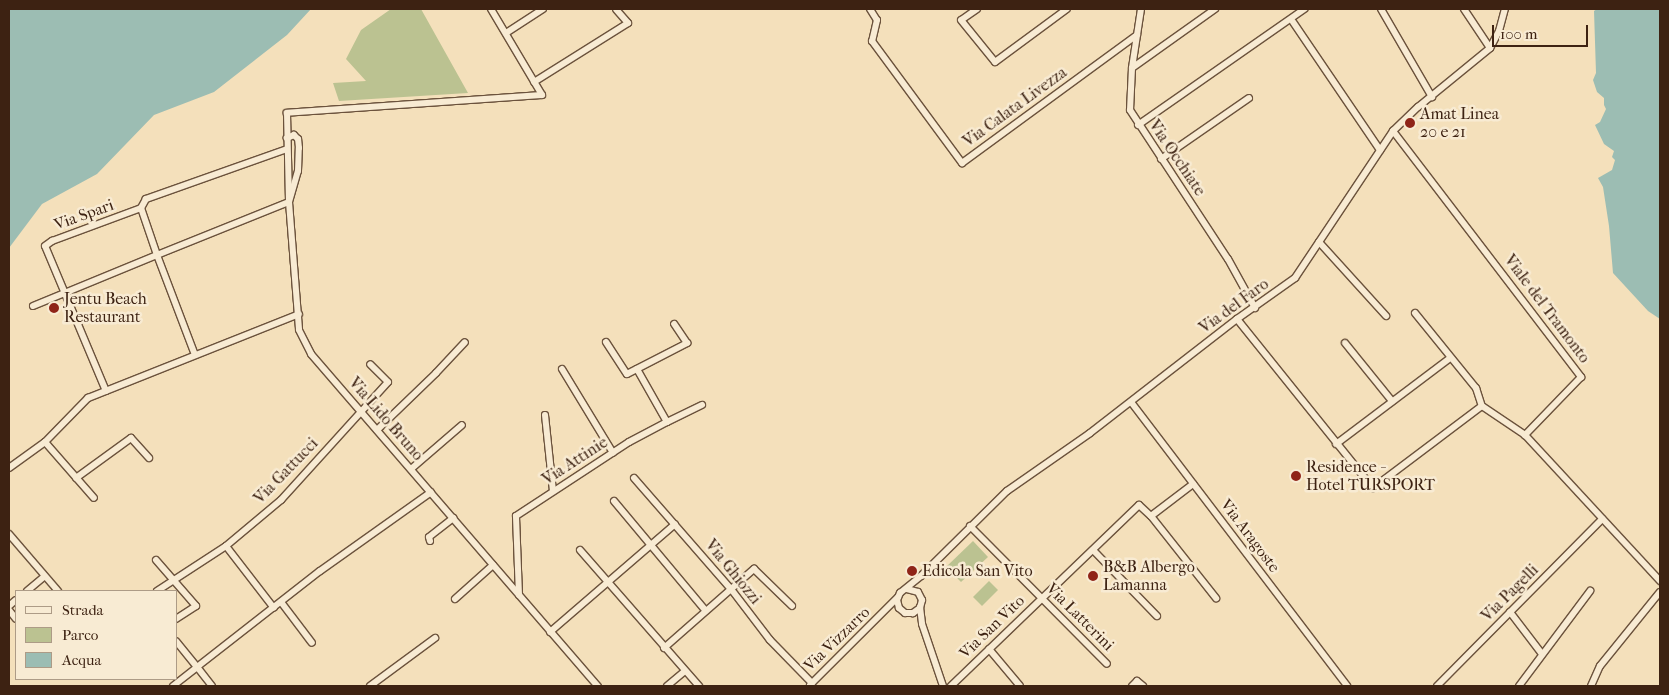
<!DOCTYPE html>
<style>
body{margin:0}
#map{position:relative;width:1669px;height:695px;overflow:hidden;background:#f4e0bb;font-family:"IM FELL French Canon",serif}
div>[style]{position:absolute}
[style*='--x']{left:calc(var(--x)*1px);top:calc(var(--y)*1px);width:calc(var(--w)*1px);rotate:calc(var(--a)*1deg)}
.green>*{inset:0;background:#bbc291}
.water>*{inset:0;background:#9cbdb3}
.roads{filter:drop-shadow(1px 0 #6b523c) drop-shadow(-1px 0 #6b523c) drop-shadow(0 1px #6b523c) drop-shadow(0 -1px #6b523c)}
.minor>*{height:6px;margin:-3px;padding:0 3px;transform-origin:3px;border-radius:3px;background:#f8ebd3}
.dots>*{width:14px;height:14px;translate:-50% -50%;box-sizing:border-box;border:2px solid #f8ebd3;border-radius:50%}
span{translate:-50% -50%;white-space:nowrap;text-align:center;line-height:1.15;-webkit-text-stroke:5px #f8ebd3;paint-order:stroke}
.street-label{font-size:16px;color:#3d2212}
.poi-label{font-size:16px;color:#3d2212}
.left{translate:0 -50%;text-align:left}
.frame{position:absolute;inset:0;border:10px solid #3d2212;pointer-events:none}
.legend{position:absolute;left:15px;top:590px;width:162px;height:90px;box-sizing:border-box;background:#f8ebd3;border:1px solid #ad9b86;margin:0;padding:6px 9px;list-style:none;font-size:15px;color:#3d2212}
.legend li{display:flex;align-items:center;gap:10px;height:25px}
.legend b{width:25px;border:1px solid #ad9b86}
.scale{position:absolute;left:1492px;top:25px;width:96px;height:22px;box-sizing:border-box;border:2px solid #3d2212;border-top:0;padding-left:6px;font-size:15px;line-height:18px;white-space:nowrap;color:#3d2212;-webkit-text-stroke:4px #f8ebd3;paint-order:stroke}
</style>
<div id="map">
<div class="green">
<div style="clip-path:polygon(391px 9px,421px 9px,468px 93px,339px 101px,333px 83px,366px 81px,346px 59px,361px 30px)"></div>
<div style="clip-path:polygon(973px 541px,988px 557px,961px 582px,946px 567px)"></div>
<div style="clip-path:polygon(989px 581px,998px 590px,982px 606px,973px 597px)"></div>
</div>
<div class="water">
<div style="clip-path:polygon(9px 9px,311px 9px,287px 35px,214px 92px,154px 115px,97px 174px,42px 204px,9px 248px)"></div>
<div style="clip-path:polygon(1597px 9px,1660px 9px,1660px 319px,1648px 311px,1613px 273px,1609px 226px,1603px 187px,1598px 178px,1612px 170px,1615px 160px,1612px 157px,1614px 151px,1604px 144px,1595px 125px,1600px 122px,1606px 109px,1604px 105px,1604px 98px,1597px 92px,1593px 80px,1596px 73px,1594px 11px)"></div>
</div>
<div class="roads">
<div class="minor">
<div style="--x:491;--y:9;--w:100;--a:59.3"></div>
<div style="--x:542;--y:95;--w:256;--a:176"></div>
<div style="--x:287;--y:113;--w:89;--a:88.7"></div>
<div style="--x:289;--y:202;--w:128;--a:85.5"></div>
<div style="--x:299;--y:330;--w:27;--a:63"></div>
<div style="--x:311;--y:354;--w:439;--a:49.2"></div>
<div style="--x:870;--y:9;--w:13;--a:58"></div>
<div style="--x:877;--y:20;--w:22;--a:103"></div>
<div style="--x:872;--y:41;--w:152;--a:53.6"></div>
<div style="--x:962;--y:163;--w:217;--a:-36.2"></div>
<div style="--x:977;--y:9;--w:19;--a:145"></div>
<div style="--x:961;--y:20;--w:54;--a:51"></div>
<div style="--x:995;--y:62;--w:89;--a:-36.4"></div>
<div style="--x:1141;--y:9;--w:60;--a:98.7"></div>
<div style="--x:1132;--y:68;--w:42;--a:92.7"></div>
<div style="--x:1130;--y:110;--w:178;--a:56.7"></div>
<div style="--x:1228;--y:259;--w:56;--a:61.1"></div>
<div style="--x:1381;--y:9;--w:102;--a:59.9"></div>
<div style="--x:1464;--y:9;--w:47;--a:56.3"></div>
<div style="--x:1293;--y:22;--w:155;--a:55.8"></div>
<div style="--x:506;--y:33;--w:44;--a:-33"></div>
<div style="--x:1132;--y:68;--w:102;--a:-35.4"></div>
<div style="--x:534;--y:82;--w:111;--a:-32.1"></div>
<div style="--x:628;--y:23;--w:18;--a:-131"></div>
<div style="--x:1138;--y:125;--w:203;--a:-34.9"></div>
<div style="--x:1393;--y:131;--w:310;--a:52.6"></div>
<div style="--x:1581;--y:377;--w:81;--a:134"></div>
<div style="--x:1525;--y:435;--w:199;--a:47.2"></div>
<div style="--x:287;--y:149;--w:150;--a:160.5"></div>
<div style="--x:146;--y:199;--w:10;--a:119"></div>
<div style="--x:141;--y:208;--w:50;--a:71.2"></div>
<div style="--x:157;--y:255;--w:142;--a:-21.9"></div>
<div style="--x:289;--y:202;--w:32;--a:-74"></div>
<div style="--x:298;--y:171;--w:23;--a:-88"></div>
<div style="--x:299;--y:148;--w:9;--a:-96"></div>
<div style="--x:298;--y:139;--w:6;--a:-135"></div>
<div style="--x:294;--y:135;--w:8;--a:157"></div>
<div style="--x:1161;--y:159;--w:107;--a:-34.7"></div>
<div style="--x:1319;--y:242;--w:100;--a:47.8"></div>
<div style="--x:33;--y:306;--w:134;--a:-22.4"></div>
<div style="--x:157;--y:255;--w:107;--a:69.2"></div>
<div style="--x:1415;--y:313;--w:97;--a:50.9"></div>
<div style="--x:1476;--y:388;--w:19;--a:72"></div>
<div style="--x:1482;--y:406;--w:52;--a:34"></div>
<div style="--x:1237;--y:319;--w:217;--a:51.2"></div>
<div style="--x:1373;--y:488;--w:136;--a:-37"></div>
<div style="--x:606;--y:342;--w:38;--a:57"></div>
<div style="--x:627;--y:374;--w:68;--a:-27.3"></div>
<div style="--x:687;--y:343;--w:23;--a:-124"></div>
<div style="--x:1345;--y:343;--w:75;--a:51"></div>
<div style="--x:562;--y:369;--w:98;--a:58.7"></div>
<div style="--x:106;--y:391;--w:157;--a:-112.8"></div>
<div style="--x:45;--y:246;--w:9;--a:-36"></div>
<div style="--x:52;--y:241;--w:95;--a:-20.3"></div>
<div style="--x:1131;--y:402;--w:357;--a:52.7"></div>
<div style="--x:545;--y:415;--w:76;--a:84"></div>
<div style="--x:667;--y:422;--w:39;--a:-26"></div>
<div style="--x:377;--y:430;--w:82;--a:-44"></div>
<div style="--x:436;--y:373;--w:42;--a:-46.9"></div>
<div style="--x:45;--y:442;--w:74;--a:48.8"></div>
<div style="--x:1336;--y:444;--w:143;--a:-37"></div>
<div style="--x:9;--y:468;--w:44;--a:-35.8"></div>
<div style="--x:45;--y:442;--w:62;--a:-45.7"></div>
<div style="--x:88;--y:398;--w:227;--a:-21.7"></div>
<div style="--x:411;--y:469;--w:67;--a:-40.8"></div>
<div style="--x:76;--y:478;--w:68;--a:-36"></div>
<div style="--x:131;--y:438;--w:27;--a:48"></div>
<div style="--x:634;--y:478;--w:147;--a:48.9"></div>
<div style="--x:731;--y:589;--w:64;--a:52.6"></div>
<div style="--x:770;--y:640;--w:60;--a:45.7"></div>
<div style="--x:614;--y:501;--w:143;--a:50.1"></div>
<div style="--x:1151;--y:516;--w:53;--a:-37.3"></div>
<div style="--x:970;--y:526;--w:194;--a:45.2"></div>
<div style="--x:9;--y:534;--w:75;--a:49.3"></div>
<div style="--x:430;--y:541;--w:4;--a:-104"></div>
<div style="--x:429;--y:537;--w:31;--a:-38"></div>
<div style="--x:226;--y:546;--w:78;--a:52.3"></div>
<div style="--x:580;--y:550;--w:181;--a:48.8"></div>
<div style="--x:1093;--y:550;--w:92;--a:45.9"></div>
<div style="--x:156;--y:560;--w:61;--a:49"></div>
<div style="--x:196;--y:606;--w:24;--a:147"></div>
<div style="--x:907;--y:589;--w:11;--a:15"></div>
<div style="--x:918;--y:592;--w:9;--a:63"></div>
<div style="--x:922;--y:600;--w:8;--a:104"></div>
<div style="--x:920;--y:608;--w:9;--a:144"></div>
<div style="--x:913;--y:613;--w:8;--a:180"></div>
<div style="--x:905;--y:613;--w:8;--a:-140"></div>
<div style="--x:899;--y:608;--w:8;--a:-104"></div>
<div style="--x:897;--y:600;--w:8;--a:-67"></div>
<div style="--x:900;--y:593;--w:27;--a:-39"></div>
<div style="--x:921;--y:576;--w:121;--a:-44.7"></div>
<div style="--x:1007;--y:491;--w:101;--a:-34.9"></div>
<div style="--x:1090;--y:433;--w:186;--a:-37.8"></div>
<div style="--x:1237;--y:319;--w:71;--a:-35.3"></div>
<div style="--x:1295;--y:278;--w:177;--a:-56.3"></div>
<div style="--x:1393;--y:131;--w:35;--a:-44"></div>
<div style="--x:1418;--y:107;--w:93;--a:-39.3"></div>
<div style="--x:1490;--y:48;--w:19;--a:-62"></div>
<div style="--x:1499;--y:31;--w:23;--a:-75"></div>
<div style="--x:27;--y:591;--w:23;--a:-40"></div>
<div style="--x:157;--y:591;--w:82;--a:-33.1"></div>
<div style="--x:226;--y:546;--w:72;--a:-39.9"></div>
<div style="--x:281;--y:500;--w:159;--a:-47.8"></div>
<div style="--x:388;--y:382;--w:25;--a:-135"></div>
<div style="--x:519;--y:595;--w:79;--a:-92.2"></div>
<div style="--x:516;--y:516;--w:135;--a:-33.2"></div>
<div style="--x:629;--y:442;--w:43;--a:-27.8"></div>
<div style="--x:667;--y:422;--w:61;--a:-119.5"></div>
<div style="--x:455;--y:599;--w:51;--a:-41.8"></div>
<div style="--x:281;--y:602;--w:51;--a:52.9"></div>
<div style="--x:9;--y:606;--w:9;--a:-41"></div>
<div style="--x:920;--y:607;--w:17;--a:83"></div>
<div style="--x:922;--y:624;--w:65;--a:71.3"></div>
<div style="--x:9;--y:610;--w:11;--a:52"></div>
<div style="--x:1510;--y:612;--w:53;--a:52.7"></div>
<div style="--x:550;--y:632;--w:165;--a:-40.8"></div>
<div style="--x:664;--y:648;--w:120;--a:-41.3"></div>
<div style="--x:754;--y:569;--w:53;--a:44.2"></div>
<div style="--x:989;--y:649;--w:48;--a:50"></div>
<div style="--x:810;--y:685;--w:124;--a:-45"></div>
<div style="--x:173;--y:686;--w:31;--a:-38"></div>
<div style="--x:197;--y:667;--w:33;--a:-129"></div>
<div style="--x:212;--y:686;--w:24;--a:-128"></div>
<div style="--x:197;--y:667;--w:156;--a:-38"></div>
<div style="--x:320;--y:571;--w:136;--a:-35.4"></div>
<div style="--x:370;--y:686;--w:81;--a:-36.4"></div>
<div style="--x:667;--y:686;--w:23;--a:-40"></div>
<div style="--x:951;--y:686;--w:261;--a:-43.9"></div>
<div style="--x:1139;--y:505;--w:16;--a:43"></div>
<div style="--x:1151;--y:516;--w:105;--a:51.6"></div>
<div style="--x:1132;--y:686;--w:7;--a:-45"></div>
<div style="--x:1137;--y:681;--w:8;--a:40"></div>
<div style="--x:1437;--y:686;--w:235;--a:-45.3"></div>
<div style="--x:1519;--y:686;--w:119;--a:-53.2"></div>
<div style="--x:1591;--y:686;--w:22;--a:-66"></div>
<div style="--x:1600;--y:666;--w:95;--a:-51"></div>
</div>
</div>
<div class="dots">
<div style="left:1410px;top:123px;background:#8f2418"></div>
<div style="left:54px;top:308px;background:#8f2418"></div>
<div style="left:1296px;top:476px;background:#8f2418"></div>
<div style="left:912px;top:571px;background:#8f2418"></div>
<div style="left:1093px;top:576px;background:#8f2418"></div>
</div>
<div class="street-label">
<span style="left:1015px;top:107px;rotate:-36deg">Via Calata Livezza</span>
<span style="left:1177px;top:158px;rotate:56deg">Via Occhiate</span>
<span style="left:84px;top:215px;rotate:-20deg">Via Spari</span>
<span style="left:1234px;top:306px;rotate:-36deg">Via del Faro</span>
<span style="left:1547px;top:309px;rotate:53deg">Viale del Tramonto</span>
<span style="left:386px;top:419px;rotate:49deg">Via Lido Bruno</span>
<span style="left:575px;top:461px;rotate:-33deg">Via Attinie</span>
<span style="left:286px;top:471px;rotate:-46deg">Via Gattucci</span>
<span style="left:1250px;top:536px;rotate:53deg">Via Aragoste</span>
<span style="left:733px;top:572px;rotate:51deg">Via Ghiozzi</span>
<span style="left:1510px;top:593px;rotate:-45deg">Via Pagelli</span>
<span style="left:1080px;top:617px;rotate:45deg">Via Latterini</span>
<span style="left:992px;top:627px;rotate:-44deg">Via San Vito</span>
<span style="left:837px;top:639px;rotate:-44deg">Via Vizzarro</span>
</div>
<div class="poi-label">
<span class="left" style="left:1420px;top:123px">Amat Linea<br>20 e 21</span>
<span class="left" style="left:64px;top:308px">Jentu Beach<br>Restaurant</span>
<span class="left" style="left:1306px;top:476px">Residence -<br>Hotel TURSPORT</span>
<span class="left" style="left:1103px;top:576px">B&amp;B Albergo<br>Lamanna</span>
<span class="left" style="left:922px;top:571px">Edicola San Vito</span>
</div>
<div class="frame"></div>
<ul class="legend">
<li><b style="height:6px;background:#f8ebd3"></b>Strada</li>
<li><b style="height:14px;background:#bbc291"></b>Parco</li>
<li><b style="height:14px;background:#9cbdb3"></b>Acqua</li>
</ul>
<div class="scale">100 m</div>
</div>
